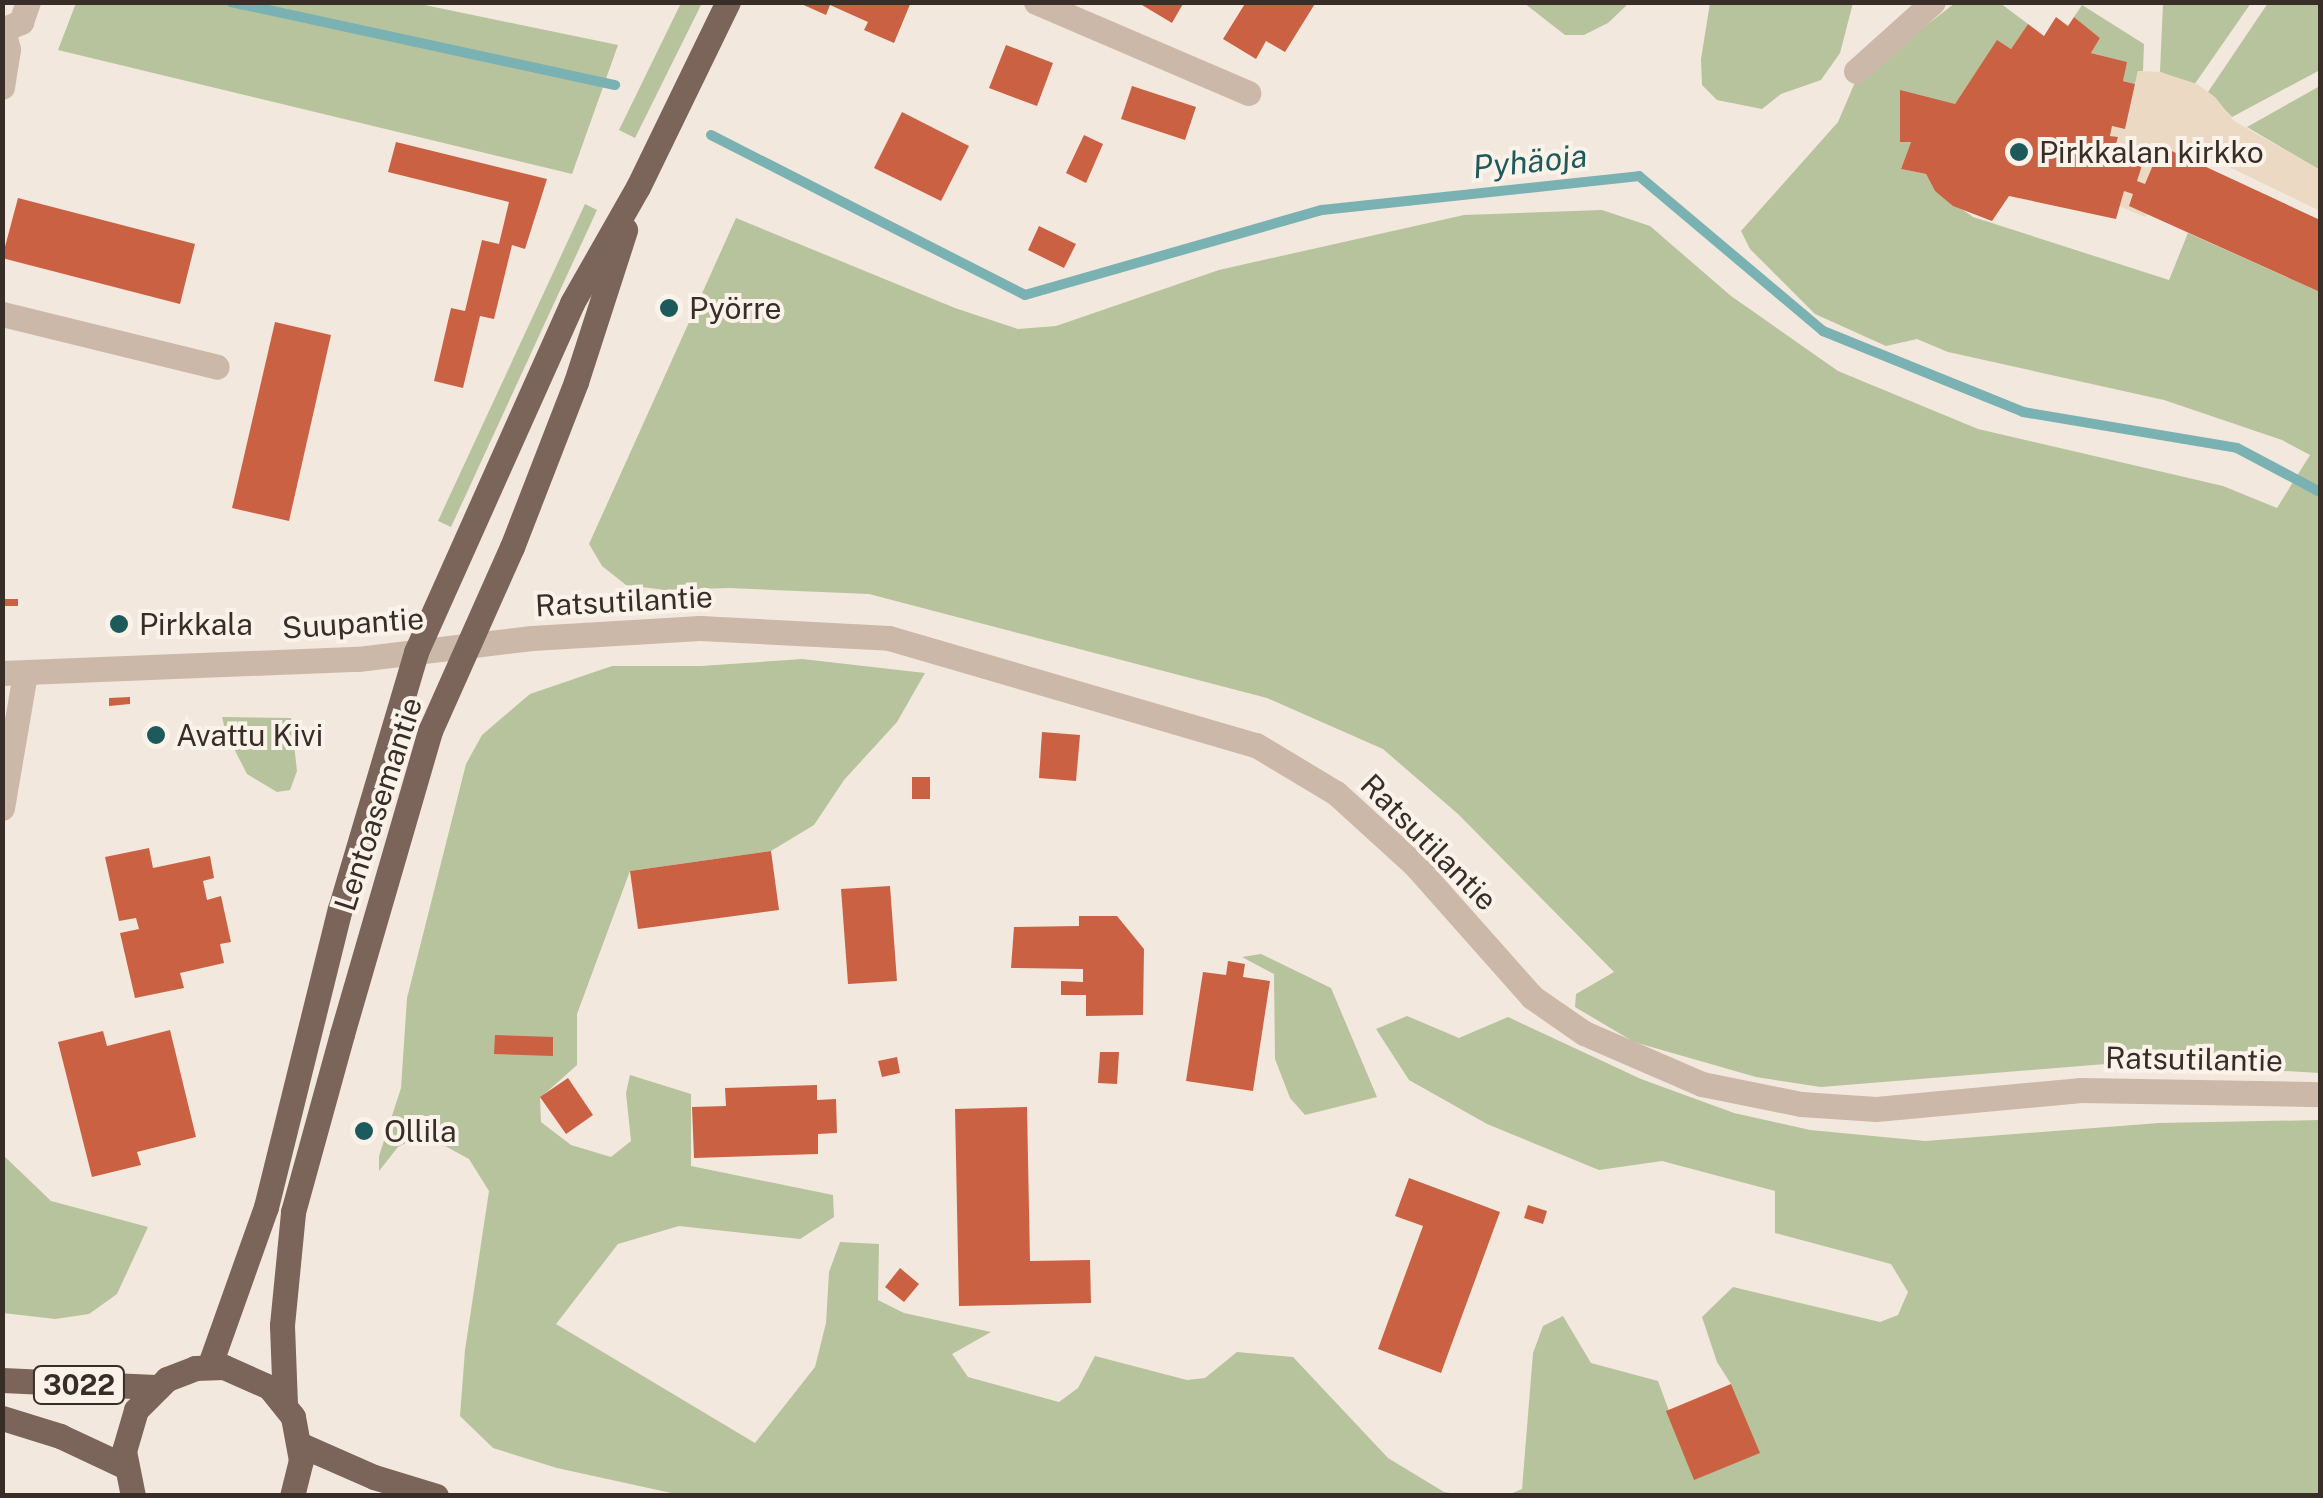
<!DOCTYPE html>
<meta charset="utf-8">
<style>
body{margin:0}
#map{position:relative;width:2323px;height:1498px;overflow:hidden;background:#f3e8dd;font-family:"Public Sans",sans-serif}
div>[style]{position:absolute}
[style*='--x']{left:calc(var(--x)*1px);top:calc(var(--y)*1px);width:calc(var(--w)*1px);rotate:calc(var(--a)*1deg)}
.green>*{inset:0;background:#b7c39c}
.plaza>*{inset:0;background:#ecd9c3}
.stream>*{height:10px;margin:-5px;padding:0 5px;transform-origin:5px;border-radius:5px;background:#7ab1b2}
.building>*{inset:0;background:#cb6143}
.minor>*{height:25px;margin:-12.5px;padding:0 12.5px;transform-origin:12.5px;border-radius:12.5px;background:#ccb8a8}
.major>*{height:25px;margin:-12.5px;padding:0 12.5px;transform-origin:12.5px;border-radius:12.5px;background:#7b6459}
.dots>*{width:28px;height:28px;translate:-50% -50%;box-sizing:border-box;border:5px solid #fbf2ea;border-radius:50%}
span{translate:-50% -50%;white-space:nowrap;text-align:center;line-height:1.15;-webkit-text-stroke:8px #fbf2ea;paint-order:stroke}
.shield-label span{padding:2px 8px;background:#fbf2ea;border:2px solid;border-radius:8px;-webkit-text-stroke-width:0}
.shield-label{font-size:28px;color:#392d28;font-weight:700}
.poi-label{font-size:30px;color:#392d28}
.left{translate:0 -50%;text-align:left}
.street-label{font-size:30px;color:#392d28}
.water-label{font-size:32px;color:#1c5a5c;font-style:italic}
.frame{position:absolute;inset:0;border:5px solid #392d28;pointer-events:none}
</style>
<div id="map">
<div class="green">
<div style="clip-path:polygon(76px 3px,415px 3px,618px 45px,572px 174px,58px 50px)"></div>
<div style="clip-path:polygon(681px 3px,702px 3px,635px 138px,619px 130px)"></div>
<div style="clip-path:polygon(1524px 3px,1629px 3px,1608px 23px,1584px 35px,1565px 35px)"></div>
<div style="clip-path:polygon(1710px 3px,1710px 2px,1853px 3px,1840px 53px,1821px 80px,1781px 94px,1762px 109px,1717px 100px,1702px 85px,1701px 59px)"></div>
<div style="clip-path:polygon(1955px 3px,2000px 3px,2028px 24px,2011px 49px,1997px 41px,1955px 104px,1901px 142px,1911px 142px,1901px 169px,1926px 174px,1935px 191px,1973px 217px,2169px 280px,2188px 233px,2320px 292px,2320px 1073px,2130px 1062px,1821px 1087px,1756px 1077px,1634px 1042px,1575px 1007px,1576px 994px,1614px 972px,1458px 814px,1383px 749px,1267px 698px,869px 594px,730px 588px,665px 590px,626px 585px,602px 566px,589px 544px,736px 218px,955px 308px,1018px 329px,1056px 326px,1219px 270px,1464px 215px,1602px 210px,1650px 226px,1731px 296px,1838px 371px,1978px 429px,2223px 486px,2277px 508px,2310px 455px,2282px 440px,2164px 400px,1948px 352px,1917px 339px,1886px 346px,1815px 314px,1750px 249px,1741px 231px,1838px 122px,1856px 80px)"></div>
<div style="clip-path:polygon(2163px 3px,2251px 3px,2194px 85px,2160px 72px)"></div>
<div style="clip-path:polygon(2268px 3px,2320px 3px,2320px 70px,2232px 117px,2208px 92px)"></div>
<div style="clip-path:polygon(2082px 5px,2144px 44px,2143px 71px,2138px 71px,2135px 84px,2123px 81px,2126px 62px,2091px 53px,2100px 38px,2074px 17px)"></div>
<div style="clip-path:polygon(2320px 86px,2320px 170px,2247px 127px)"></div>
<div style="clip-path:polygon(585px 204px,597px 210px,451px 527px,438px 521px)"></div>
<div style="clip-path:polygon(802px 659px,925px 673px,897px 722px,844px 780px,814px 825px,771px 851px,630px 871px,577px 1014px,577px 1065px,540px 1098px,541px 1122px,571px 1145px,611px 1157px,631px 1141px,626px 1093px,630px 1075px,691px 1094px,691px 1166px,833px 1195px,834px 1217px,800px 1239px,679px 1226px,618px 1244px,556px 1324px,755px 1443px,815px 1367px,826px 1323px,829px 1272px,840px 1242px,879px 1244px,878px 1300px,904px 1313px,991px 1332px,952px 1354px,968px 1377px,1059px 1402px,1078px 1388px,1095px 1356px,1187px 1380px,1205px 1378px,1237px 1352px,1293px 1357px,1388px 1458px,1444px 1492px,1463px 1495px,685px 1496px,557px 1468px,493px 1448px,460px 1416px,465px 1350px,489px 1191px,469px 1159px,423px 1134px,398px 1147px,379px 1171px,379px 1156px,401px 1088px,407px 998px,466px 764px,482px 735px,530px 694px,612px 666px,701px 666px)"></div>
<div style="clip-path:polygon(222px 717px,291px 718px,297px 771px,290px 790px,277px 792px,247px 774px,226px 733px)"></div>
<div style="clip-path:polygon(1261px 954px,1331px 988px,1377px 1097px,1305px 1115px,1290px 1098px,1275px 1059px,1274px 974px,1242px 957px)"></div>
<div style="clip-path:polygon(1407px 1016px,1459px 1038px,1508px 1017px,1641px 1079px,1734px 1113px,1810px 1130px,1925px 1141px,2159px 1123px,2320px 1120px,2320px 1495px,1508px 1495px,1522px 1489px,1533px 1353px,1543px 1326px,1563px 1316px,1591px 1363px,1658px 1381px,1694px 1479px,1759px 1453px,1731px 1384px,1717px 1362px,1702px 1317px,1733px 1287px,1880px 1322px,1898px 1315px,1908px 1292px,1891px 1264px,1775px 1233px,1775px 1191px,1662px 1161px,1599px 1170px,1487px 1124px,1409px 1080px,1376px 1029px)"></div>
<div style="clip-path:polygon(2px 1154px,51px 1201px,148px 1227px,117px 1294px,89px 1314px,55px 1319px,3px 1313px)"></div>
</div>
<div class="plaza">
<div style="clip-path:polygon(2138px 71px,2160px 72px,2197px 84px,2215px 97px,2234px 121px,2320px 170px,2320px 211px,2190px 148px,2170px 190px,2145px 217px,2117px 205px,2110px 163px,2117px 138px,2111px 135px,2112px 126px,2125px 129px)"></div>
</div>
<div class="stream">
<div style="--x:231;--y:2;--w:393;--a:12.2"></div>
<div style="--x:711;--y:135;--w:352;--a:27"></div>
<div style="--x:1025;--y:295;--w:309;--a:-16"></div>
<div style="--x:1322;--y:210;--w:319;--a:-6.1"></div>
<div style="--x:1639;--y:176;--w:241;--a:40.1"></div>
<div style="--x:1823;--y:331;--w:216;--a:22"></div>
<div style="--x:2023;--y:412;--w:217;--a:9.5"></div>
<div style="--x:2237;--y:448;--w:94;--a:27.9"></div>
</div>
<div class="building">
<div style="clip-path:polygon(797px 2px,911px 2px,894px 43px,864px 30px,868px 22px,830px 5px,826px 15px)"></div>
<div style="clip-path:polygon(1137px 2px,1184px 2px,1172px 23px)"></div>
<div style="clip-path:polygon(1246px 2px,1316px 2px,1285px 52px,1266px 41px,1256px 59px,1223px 39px)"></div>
<div style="clip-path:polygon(2056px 17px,2068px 26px,2074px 17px,2100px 38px,2091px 53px,2127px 62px,2123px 81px,2135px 84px,2125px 129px,2112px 126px,2110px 136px,2118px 137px,2115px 147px,2145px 156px,2137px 181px,2145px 184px,2161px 146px,2320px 220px,2320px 292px,2129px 206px,2133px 194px,2124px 191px,2116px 219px,2009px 196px,1992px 221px,1953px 206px,1935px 191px,1926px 174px,1901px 169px,1911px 142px,1900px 142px,1900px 90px,1955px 104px,1997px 40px,2011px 49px,2028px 24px,2044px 36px)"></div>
<div style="clip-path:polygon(1006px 45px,1053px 63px,1037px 106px,989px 88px)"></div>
<div style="clip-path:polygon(1132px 86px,1196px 107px,1185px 140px,1121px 119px)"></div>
<div style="clip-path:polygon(902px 112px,969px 146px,941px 201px,874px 168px)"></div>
<div style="clip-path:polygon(1084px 135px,1103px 144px,1086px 183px,1066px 173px)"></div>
<div style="clip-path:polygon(396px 142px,547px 179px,525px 249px,512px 245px,494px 319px,480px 316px,463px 388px,434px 381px,451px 308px,465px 311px,482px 240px,499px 244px,509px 202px,388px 172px)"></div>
<div style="clip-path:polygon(18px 198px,195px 244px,180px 304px,2px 258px)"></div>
<div style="clip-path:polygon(1039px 226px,1076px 244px,1064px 268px,1028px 250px)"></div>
<div style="clip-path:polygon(275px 322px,331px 335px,289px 521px,232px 508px)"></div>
<div style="clip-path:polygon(2px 599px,18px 599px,18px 606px,2px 606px)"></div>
<div style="clip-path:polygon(130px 697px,130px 704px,109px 706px,109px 698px)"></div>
<div style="clip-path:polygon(1042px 732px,1080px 735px,1076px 781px,1039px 778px)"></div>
<div style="clip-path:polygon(912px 777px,930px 777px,930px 799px,912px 799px)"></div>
<div style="clip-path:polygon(149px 848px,153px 868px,210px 856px,214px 878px,203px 881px,207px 900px,221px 896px,231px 942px,220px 944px,224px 963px,180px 973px,184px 988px,135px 998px,120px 933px,139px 929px,136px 918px,119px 921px,105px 857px)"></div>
<div style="clip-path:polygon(771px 851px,779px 910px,638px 929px,630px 871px)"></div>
<div style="clip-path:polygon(890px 886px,897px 981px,848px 984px,841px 889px)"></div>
<div style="clip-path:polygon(1079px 916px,1117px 916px,1144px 949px,1143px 1015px,1086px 1016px,1086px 995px,1061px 995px,1061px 981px,1083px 982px,1083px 969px,1011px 968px,1014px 927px,1079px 926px)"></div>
<div style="clip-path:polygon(1228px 961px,1245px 964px,1243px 977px,1270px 981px,1253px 1091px,1186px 1081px,1203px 972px,1226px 975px)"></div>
<div style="clip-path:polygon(170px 1030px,196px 1137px,137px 1152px,141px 1165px,92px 1177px,58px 1042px,103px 1031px,107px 1046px)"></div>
<div style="clip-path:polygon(495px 1035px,553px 1037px,553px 1056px,494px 1054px)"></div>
<div style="clip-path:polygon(1100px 1052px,1119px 1052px,1117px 1084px,1098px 1083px)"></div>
<div style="clip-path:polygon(897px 1057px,900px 1073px,882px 1077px,878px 1061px)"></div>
<div style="clip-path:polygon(568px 1078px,593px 1115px,566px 1134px,540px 1097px)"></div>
<div style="clip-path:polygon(817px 1085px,817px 1100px,836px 1099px,837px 1133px,818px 1134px,818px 1154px,694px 1158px,692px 1107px,726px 1106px,725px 1088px)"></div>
<div style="clip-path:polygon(1027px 1107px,1030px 1261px,1090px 1260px,1091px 1303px,959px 1306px,955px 1109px)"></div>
<div style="clip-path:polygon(1409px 1178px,1500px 1212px,1441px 1373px,1378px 1349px,1423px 1226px,1395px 1216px)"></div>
<div style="clip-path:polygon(1528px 1205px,1547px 1211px,1543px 1224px,1524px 1218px)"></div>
<div style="clip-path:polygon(900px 1268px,919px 1284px,904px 1302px,885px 1287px)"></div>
<div style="clip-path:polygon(1731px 1384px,1760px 1453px,1694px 1480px,1666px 1411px)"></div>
</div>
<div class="minor">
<div style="--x:1036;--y:2;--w:231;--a:23.2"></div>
<div style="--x:2;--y:30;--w:21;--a:-23"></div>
<div style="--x:21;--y:22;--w:21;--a:-71"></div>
<div style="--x:1856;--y:71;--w:103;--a:-41.9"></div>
<div style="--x:2;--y:87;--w:38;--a:-81"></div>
<div style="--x:8;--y:49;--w:20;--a:-105"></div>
<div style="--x:2;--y:314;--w:221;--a:13.8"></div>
<div style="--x:2;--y:673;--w:356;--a:-2.3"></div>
<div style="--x:358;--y:659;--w:175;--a:-6.9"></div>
<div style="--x:532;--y:638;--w:168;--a:-3.4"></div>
<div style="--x:700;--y:628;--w:189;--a:3"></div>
<div style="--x:889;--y:638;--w:382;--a:16.3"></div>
<div style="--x:1256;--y:745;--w:93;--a:31"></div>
<div style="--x:1336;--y:793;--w:107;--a:42.3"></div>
<div style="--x:1415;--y:865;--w:176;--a:48.4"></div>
<div style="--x:1532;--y:997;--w:63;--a:34.7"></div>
<div style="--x:1584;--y:1033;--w:129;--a:23.4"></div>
<div style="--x:1702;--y:1084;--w:101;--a:11.4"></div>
<div style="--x:1801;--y:1104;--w:75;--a:3.8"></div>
<div style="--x:1876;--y:1109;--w:206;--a:-5.3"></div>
<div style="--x:2081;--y:1090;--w:239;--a:1"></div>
<div style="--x:2;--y:808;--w:137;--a:-80.3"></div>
</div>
<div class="major">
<div style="--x:209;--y:1367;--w:170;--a:-70.4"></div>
<div style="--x:266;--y:1207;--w:307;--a:-76.1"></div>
<div style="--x:340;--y:909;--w:268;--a:-73.5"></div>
<div style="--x:416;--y:652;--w:382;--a:-65.9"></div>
<div style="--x:572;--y:303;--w:133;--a:-60.4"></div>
<div style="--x:638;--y:187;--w:206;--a:-64.1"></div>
<div style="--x:2;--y:1380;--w:153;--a:2.6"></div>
<div style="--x:285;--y:1404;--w:79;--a:-92.2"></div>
<div style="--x:282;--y:1325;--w:114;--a:-84.4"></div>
<div style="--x:293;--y:1212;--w:185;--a:-74.6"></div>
<div style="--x:342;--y:1034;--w:316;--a:-73.8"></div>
<div style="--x:430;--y:731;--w:201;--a:-66"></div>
<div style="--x:512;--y:547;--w:177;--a:-68.8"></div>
<div style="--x:576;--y:382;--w:160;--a:-72.1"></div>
<div style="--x:2;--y:1418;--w:61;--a:17.2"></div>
<div style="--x:60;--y:1436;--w:71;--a:25.1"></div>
<div style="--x:301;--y:1445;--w:80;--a:23.7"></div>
<div style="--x:374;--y:1477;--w:65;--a:17"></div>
<div style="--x:133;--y:1496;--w:46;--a:-101.3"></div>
<div style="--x:124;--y:1451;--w:43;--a:-73.7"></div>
<div style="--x:136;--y:1410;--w:44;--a:-45"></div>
<div style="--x:167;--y:1379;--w:30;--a:-21"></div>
<div style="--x:195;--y:1368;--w:29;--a:-2"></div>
<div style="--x:224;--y:1367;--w:49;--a:24"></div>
<div style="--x:269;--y:1387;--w:38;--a:51"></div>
<div style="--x:293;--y:1417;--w:44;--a:79.5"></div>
<div style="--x:301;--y:1460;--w:37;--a:104"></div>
</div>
<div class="dots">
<div style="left:2019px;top:152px;background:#1c5a5c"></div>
<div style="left:669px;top:308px;background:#1c5a5c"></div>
<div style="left:119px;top:624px;background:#1c5a5c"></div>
<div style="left:156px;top:735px;background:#1c5a5c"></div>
<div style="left:364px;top:1131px;background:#1c5a5c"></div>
</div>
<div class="shield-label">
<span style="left:79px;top:1385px">3022</span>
</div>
<div class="poi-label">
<span class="left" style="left:2039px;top:152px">Pirkkalan kirkko</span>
<span class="left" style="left:689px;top:308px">Pyörre</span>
<span class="left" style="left:139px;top:624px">Pirkkala</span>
<span class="left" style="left:176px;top:735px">Avattu Kivi</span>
<span class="left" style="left:384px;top:1131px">Ollila</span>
</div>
<div class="street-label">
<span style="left:624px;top:601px;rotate:-3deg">Ratsutilantie</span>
<span style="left:353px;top:623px;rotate:-4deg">Suupantie</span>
<span style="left:378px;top:804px;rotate:-72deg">Lentoasemantie</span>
<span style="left:1429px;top:842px;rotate:45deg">Ratsutilantie</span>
<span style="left:2194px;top:1059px;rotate:1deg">Ratsutilantie</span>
</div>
<div class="water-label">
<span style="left:1530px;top:162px;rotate:-6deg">Pyhäoja</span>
</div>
<div class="frame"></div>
</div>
